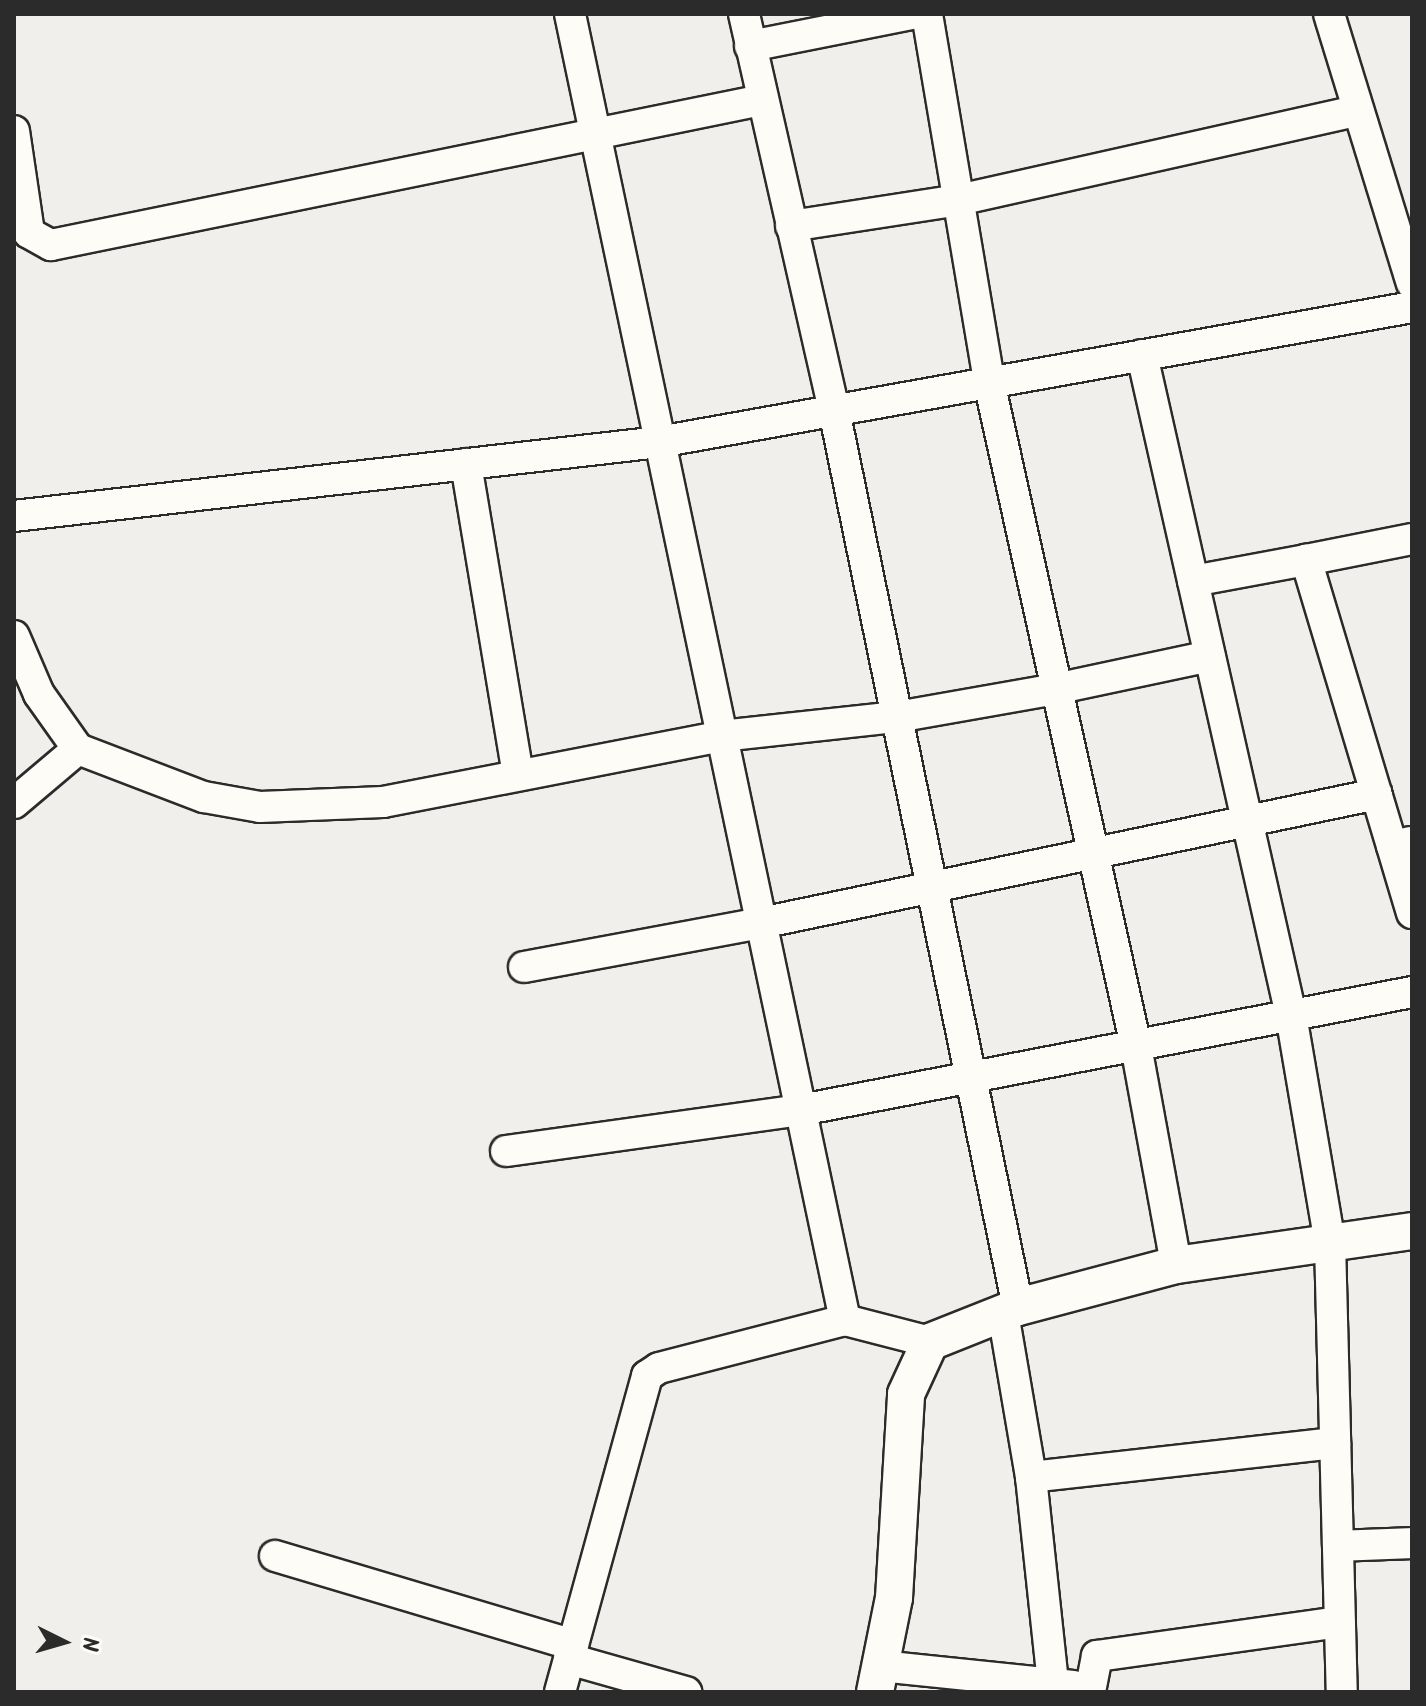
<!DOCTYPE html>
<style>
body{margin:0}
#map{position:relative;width:1426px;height:1706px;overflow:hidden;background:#f0efeb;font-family:Kalam,sans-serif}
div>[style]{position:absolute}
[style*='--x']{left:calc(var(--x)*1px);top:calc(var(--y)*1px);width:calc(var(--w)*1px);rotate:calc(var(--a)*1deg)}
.roads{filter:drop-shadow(2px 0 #2b2b2b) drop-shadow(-2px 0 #2b2b2b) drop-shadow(0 2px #2b2b2b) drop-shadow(0 -2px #2b2b2b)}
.minor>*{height:30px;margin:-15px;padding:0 15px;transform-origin:15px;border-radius:15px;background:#fdfcf7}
.tertiary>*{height:36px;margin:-18px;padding:0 18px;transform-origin:18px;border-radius:18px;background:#fdfcf7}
span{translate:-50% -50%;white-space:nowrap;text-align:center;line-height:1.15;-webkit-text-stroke:6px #fdfcf7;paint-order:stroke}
.frame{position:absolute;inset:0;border:16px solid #2b2b2b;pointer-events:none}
.north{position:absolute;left:24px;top:1602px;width:80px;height:80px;-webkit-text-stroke:6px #fdfcf7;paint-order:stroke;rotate:95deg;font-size:22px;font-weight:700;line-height:32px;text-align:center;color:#2b2b2b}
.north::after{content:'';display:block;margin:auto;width:28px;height:36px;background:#2b2b2b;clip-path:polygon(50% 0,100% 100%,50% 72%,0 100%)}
</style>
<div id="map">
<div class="roads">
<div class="minor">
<div style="--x:570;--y:14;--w:1335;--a:78.11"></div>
<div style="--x:744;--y:14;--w:406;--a:77.2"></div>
<div style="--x:834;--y:410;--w:916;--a:78.41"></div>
<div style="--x:927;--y:14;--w:373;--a:80.4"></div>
<div style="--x:989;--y:382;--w:680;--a:77.52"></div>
<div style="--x:1136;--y:1046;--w:223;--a:79.6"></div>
<div style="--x:1329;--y:14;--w:282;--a:72.9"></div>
<div style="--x:750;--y:46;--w:165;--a:-11.2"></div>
<div style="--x:14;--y:131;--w:103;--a:81.6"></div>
<div style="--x:29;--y:233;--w:25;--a:29"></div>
<div style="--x:51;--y:245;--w:726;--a:-11.53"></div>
<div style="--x:791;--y:226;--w:169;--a:-8.8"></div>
<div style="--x:958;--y:200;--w:408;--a:-12.6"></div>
<div style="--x:1142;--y:355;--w:677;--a:77.28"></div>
<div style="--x:1291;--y:1015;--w:231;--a:80.3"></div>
<div style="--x:1330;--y:1243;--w:449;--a:88.5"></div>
<div style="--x:466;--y:464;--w:314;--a:80.5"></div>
<div style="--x:14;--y:516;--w:649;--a:-6.54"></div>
<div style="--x:659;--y:442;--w:765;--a:-10.16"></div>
<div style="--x:1193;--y:581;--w:115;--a:-10.5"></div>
<div style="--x:14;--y:636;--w:63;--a:66.7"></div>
<div style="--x:39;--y:694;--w:67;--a:54.7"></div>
<div style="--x:78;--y:749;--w:135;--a:20.9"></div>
<div style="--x:204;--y:797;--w:57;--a:10.1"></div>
<div style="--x:260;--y:807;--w:123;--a:-2.3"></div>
<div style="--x:383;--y:802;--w:344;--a:-11"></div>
<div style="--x:721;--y:736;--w:177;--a:-6.2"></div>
<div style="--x:897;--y:717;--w:160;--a:-10"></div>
<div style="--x:1055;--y:689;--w:158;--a:-12"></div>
<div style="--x:14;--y:803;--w:84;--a:-40.2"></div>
<div style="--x:1410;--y:842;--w:18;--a:167"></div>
<div style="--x:1392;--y:846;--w:70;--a:73.4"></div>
<div style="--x:1392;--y:846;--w:299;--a:-106.7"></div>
<div style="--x:1306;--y:560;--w:108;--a:-11.2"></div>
<div style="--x:524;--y:967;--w:241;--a:-10.5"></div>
<div style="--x:761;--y:923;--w:629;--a:-11.83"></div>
<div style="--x:506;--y:1151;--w:298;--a:-7.9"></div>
<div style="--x:801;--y:1110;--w:622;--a:-10.93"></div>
<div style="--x:1003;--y:1313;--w:166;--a:80.3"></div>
<div style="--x:1031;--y:1477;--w:208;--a:83.9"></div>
<div style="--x:1031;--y:1477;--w:306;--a:-6.4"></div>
<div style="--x:1338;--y:1546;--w:74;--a:-2.3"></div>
<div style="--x:275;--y:1556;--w:311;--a:16.6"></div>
<div style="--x:569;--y:1659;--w:122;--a:15.8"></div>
<div style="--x:880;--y:1666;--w:194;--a:5.9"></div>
<div style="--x:560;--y:1692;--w:328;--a:-74.6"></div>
<div style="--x:647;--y:1376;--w:14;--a:-34"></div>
<div style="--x:659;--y:1368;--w:192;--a:-14.5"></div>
<div style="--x:845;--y:1320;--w:88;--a:14.5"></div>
<div style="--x:1090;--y:1692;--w:37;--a:-79"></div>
<div style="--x:1097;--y:1656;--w:245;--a:-8"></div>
</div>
<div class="tertiary">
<div style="--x:875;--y:1692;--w:96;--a:-78.6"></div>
<div style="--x:894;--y:1598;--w:204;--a:-86.6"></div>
<div style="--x:906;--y:1394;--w:57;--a:-65.2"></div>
<div style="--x:930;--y:1342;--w:95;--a:-21.7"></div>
<div style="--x:1018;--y:1307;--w:163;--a:-14.9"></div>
<div style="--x:1176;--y:1265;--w:238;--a:-8.2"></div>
</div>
</div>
<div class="frame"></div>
<div class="north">N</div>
</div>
